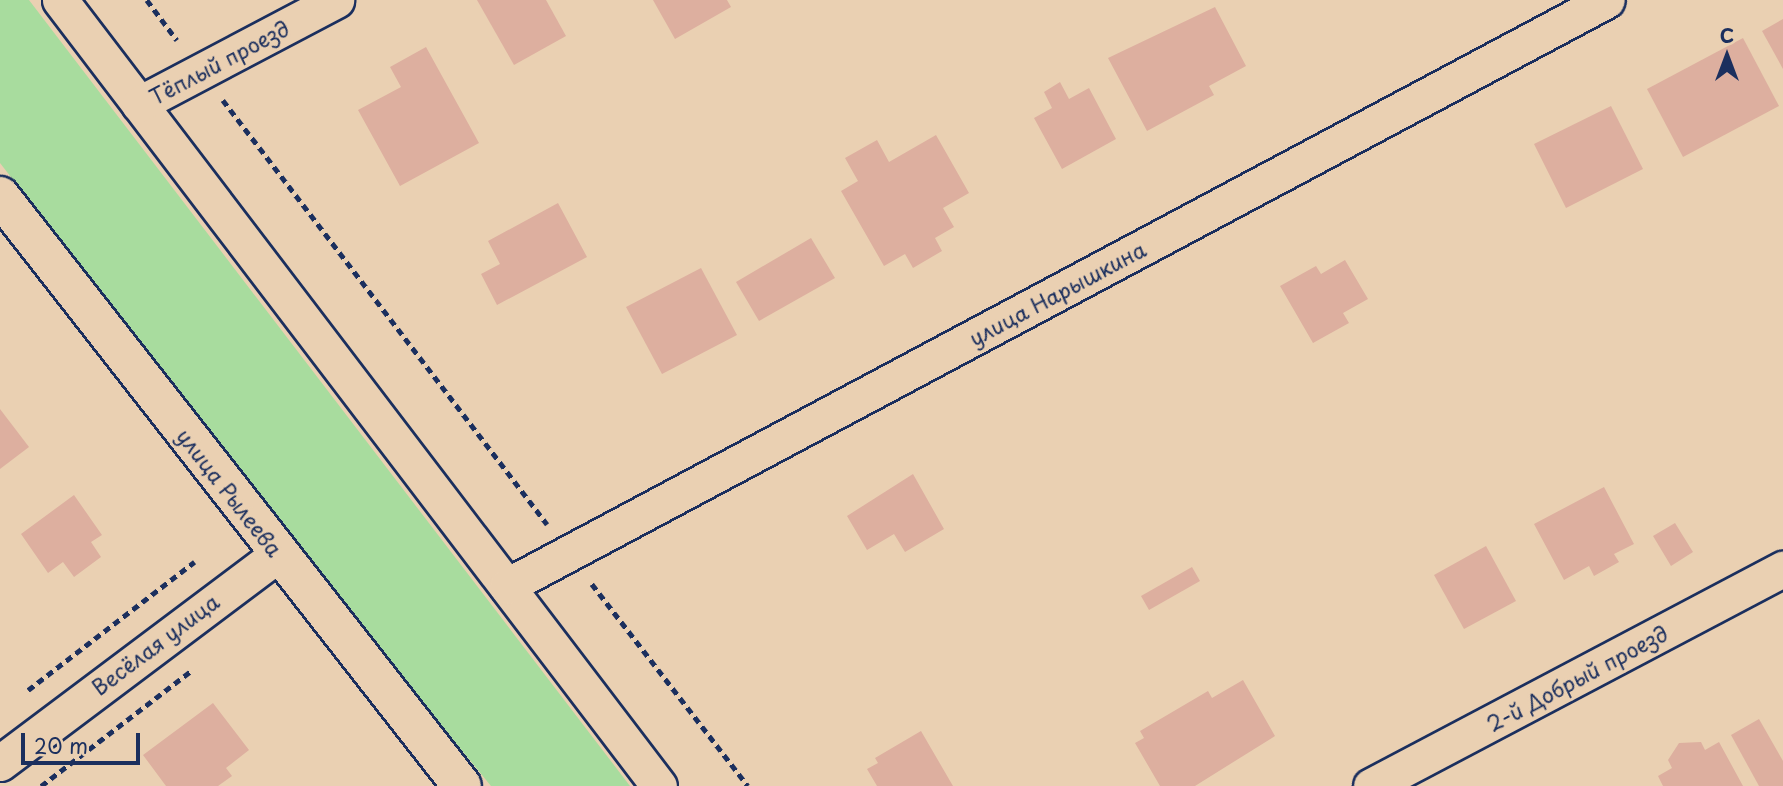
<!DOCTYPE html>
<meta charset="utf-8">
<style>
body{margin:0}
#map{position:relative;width:1783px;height:786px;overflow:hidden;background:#ead0b2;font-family:"Playpen Sans",sans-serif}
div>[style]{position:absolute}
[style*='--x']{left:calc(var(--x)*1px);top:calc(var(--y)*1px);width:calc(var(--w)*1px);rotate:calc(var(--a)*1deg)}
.green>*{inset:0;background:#a8dc9e}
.building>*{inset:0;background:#ddaf9f}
.path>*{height:4.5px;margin-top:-2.25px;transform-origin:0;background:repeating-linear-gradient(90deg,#1b2f5e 0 7px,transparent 0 12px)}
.roads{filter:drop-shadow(2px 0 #1b2f5e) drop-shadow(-2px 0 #1b2f5e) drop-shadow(0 2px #1b2f5e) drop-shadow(0 -2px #1b2f5e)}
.street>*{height:35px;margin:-17.5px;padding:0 17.5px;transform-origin:17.5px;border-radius:17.5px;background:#ead0b2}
.secondary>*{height:38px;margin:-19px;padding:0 19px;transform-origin:19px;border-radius:19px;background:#ead0b2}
span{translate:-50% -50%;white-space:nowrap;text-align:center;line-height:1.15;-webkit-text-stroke:5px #ead0b2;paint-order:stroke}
.street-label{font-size:21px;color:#1b2f5e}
.north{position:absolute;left:1692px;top:21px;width:70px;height:70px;-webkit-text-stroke:5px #ead0b2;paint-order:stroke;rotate:0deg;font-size:19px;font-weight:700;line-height:28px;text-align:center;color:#1b2f5e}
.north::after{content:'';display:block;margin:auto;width:24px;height:32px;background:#1b2f5e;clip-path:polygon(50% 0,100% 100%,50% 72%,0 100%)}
.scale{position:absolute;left:21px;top:733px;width:119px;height:32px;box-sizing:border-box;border:4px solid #1b2f5e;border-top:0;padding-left:9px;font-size:21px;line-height:24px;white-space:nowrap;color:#1b2f5e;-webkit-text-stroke:5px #ead0b2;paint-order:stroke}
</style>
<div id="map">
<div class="green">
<div style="clip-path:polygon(0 0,29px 0,630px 786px,491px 786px,354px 619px,0 163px)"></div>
</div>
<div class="building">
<div style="clip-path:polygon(477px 0,546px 0,566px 36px,514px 65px)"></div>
<div style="clip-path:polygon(653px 0,727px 0,731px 7px,675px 39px)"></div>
<div style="clip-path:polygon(1215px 7px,1246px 66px,1209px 86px,1214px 95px,1147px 131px,1108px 58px)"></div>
<div style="clip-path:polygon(1783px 19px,1783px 69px,1762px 31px)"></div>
<div style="clip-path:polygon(1743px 38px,1779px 106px,1683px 157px,1647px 89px)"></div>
<div style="clip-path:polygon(426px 47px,479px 143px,400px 186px,358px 110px,401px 87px,390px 67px)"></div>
<div style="clip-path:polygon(1060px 82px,1069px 99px,1089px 88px,1116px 139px,1062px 169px,1034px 118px,1052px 108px,1044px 92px)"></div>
<div style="clip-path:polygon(1611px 106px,1643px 169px,1566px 208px,1534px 144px)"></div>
<div style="clip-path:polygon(936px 135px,969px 193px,943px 208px,954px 227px,935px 238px,942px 251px,913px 268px,905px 254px,884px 266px,841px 191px,858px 181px,845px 158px,877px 140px,889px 162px)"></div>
<div style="clip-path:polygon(558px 203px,587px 257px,497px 305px,481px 274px,500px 264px,488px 241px)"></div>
<div style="clip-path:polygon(811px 238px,835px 278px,759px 321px,736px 282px)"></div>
<div style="clip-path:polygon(1345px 260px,1368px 299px,1343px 313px,1349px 323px,1313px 343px,1280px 286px,1316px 266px,1321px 274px)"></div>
<div style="clip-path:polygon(701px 268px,737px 335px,662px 374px,626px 307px)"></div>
<div style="clip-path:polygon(0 409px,29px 447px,0 469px)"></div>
<div style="clip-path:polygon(913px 474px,944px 529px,905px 552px,894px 534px,867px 550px,847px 516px)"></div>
<div style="clip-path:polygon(1604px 487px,1634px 544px,1614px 554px,1619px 562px,1594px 576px,1589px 566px,1564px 580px,1534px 524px)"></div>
<div style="clip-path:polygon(74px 495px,102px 535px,91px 542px,101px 557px,74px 577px,63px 562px,48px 573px,21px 534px)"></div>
<div style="clip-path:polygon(1675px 523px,1693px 552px,1671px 566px,1653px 536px)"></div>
<div style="clip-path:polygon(1486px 546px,1516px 601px,1464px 629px,1434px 575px)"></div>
<div style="clip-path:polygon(1192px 567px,1200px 581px,1149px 610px,1141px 596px)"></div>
<div style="clip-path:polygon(1243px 680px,1275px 736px,1195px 786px,1160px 786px,1135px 743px,1144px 738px,1140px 731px,1208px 691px,1212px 698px)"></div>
<div style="clip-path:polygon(213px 703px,249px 750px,226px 768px,232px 776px,218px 786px,166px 786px,143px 755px)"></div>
<div style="clip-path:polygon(1759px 719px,1783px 761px,1783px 786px,1759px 786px,1731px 735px)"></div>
<div style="clip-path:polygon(921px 731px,953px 786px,877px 786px,867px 769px,878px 763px,875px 758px)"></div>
<div style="clip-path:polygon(1701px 742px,1705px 750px,1719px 742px,1743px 786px,1663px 786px,1658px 776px,1672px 768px,1668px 760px,1679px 743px)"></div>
</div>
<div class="path">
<div style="--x:147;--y:0;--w:50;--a:53.1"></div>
<div style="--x:223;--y:100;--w:534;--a:52.61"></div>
<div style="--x:592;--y:584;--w:255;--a:52.3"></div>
<div style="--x:28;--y:690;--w:210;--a:-37.6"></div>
<div style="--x:41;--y:786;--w:190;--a:-37.5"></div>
</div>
<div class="roads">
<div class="street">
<div style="--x:60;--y:0;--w:988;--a:52.69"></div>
<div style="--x:139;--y:104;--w:223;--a:-27.8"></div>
<div style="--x:507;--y:586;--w:1246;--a:-28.05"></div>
<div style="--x:0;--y:763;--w:348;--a:-36.9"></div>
<div style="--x:1371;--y:786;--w:466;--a:-27.8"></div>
</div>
<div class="secondary">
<div style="--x:0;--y:196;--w:749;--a:51.94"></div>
</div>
</div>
<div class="street-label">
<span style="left:219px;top:62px;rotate:-28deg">Тёплый проезд</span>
<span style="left:1057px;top:293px;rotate:-28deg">улица Нарышкина</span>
<span style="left:230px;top:492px;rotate:52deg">улица Рылеева</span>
<span style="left:155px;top:644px;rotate:-37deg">Весёлая улица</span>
<span style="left:1577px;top:678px;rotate:-28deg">2-й Добрый проезд</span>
</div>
<div class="north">С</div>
<div class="scale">20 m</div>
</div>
